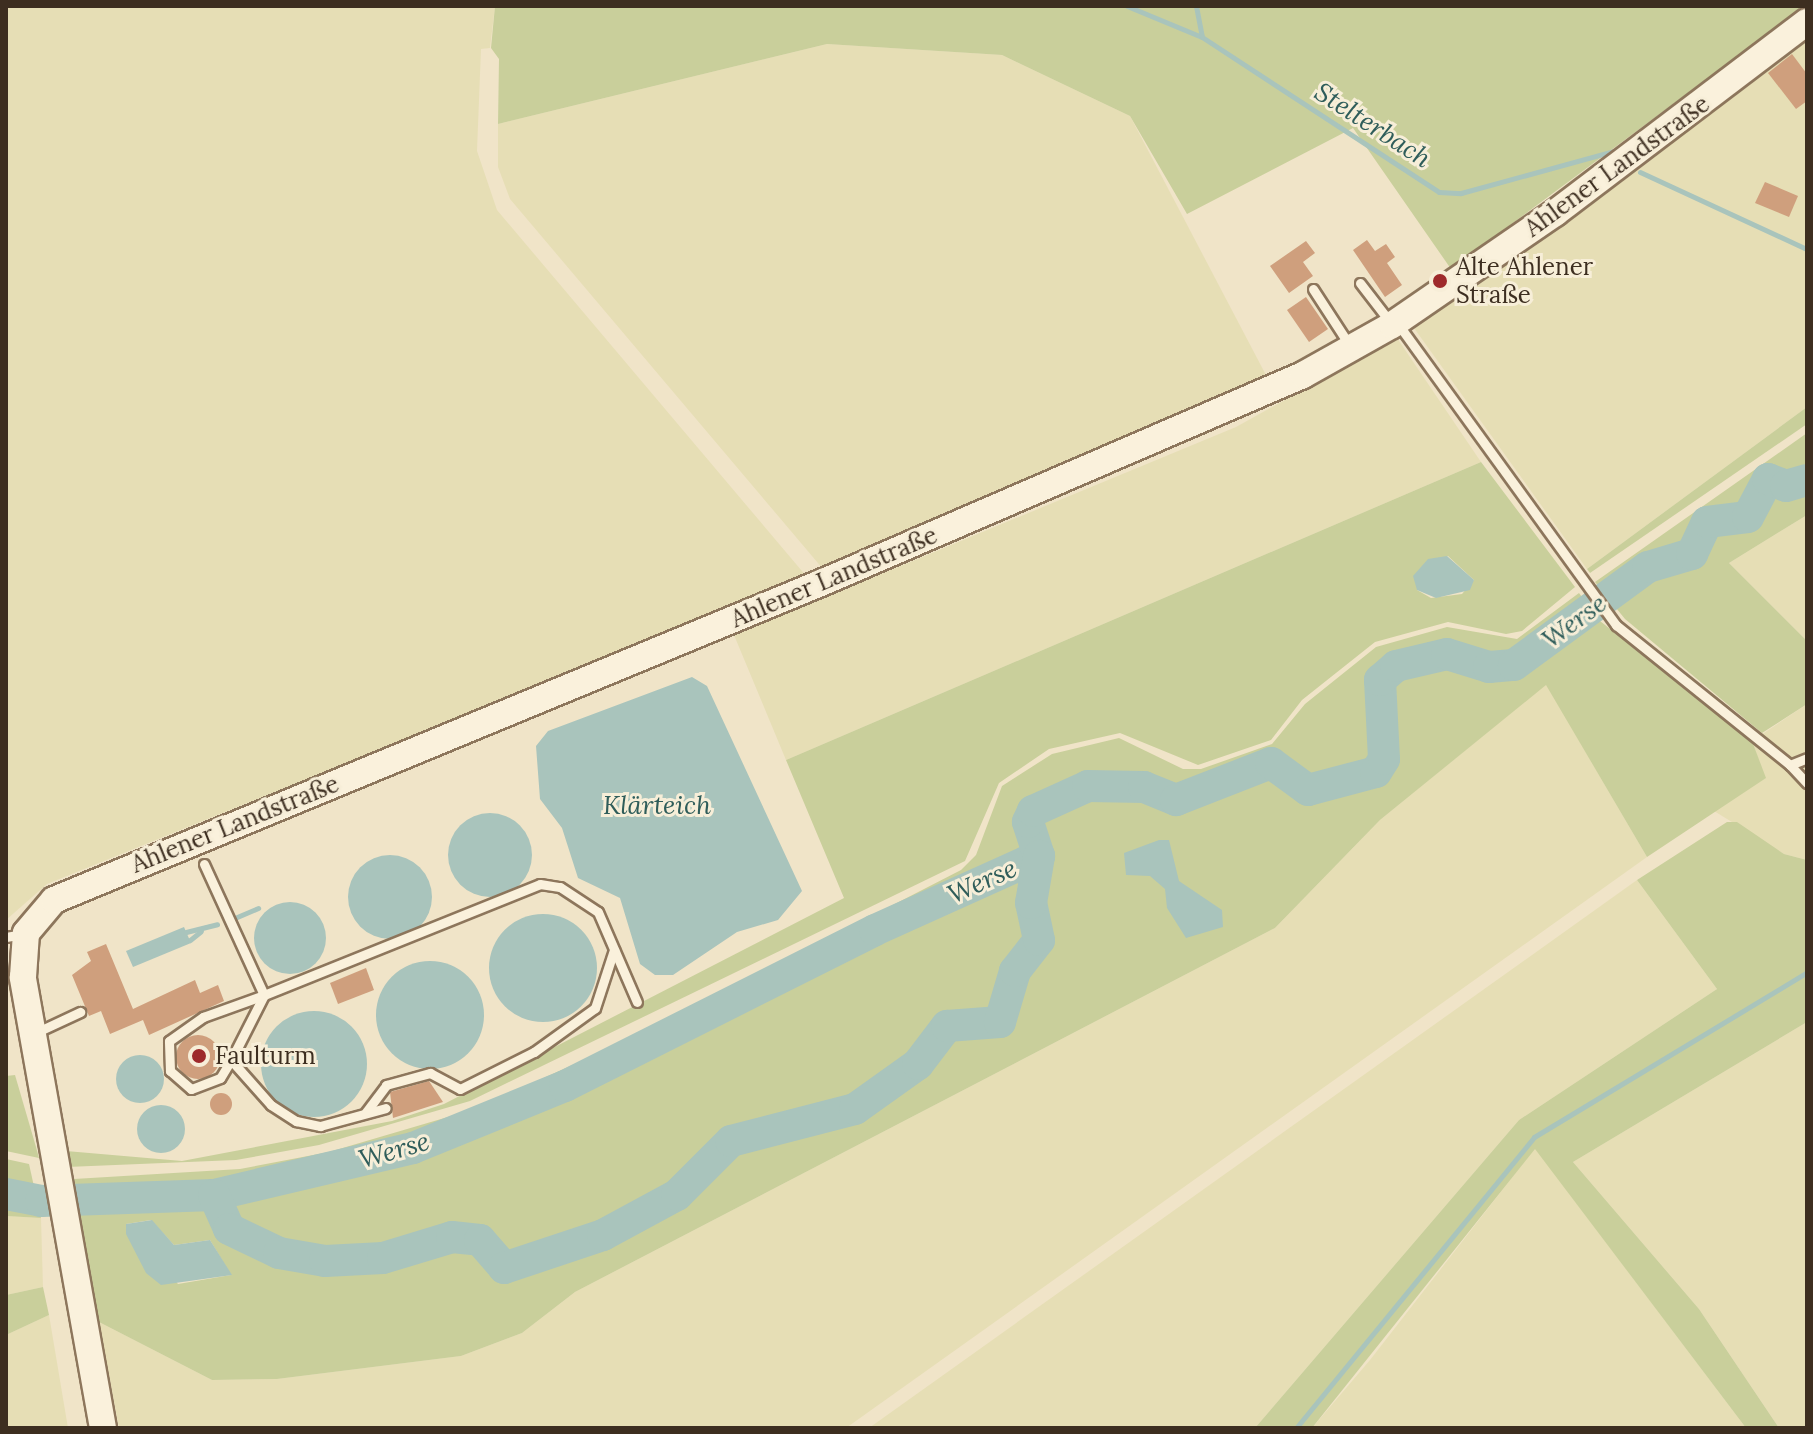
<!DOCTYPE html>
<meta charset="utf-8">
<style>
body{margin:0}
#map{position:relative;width:1813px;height:1434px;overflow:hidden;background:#f0e4c8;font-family:Lora,serif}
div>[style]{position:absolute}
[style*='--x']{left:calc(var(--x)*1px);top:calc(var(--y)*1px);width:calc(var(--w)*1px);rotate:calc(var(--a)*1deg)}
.farmland>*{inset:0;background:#e6deb5}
.green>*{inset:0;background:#c9cf9b}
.water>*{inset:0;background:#a9c4bc}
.round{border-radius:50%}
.stream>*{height:5px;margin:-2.5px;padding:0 2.5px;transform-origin:2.5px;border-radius:2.5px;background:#a9c4bc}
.river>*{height:32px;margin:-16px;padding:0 16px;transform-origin:16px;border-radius:16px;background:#a9c4bc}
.building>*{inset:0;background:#cf9f7d}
.roads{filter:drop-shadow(2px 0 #8d765c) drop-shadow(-2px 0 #8d765c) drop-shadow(0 2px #8d765c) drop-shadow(0 -2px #8d765c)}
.lane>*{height:9px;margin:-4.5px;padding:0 4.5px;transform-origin:4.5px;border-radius:4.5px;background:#faf1dc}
.secondary>*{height:26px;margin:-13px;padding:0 13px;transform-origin:13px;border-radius:13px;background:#faf1dc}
.dots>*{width:22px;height:22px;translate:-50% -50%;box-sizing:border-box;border:4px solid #f7eed8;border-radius:50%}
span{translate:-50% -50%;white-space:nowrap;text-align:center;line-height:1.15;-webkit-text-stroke:6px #f7eed8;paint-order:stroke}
.street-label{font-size:24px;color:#3d2e20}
.poi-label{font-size:24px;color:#3d2e20}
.left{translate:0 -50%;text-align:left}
.water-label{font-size:26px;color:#2f5d5a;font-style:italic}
.frame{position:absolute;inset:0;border:8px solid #3d2e20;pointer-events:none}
</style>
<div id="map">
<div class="farmland">
<div style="clip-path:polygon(6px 6px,495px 6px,490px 48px,481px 49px,477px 151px,497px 210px,807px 577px,47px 884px,6px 920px)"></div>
<div style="clip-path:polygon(1807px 37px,1807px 407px,1587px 569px,1414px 328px)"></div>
<div style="clip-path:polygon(827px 44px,1002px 55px,1130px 116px,1267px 377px,823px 569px,510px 199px,498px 167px,498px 124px)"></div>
<div style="clip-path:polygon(1397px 338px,1481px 462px,786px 760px,734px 635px,1236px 427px)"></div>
<div style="clip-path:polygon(1807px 515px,1807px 641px,1729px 563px)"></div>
<div style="clip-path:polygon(1546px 684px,1647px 857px,846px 1428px,119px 1428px,99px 1322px,212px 1380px,277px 1379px,461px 1356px,522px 1333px,575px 1292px,1275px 928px,1380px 820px)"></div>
<div style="clip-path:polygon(1807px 704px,1807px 860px,1784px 854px,1714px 811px,1765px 778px,1752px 741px)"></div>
<div style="clip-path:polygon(1637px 880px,1717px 989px,1519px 1120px,1255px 1428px,869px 1428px)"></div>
<div style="clip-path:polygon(1807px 1022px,1807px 1428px,1779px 1428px,1699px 1309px,1573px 1162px)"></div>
<div style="clip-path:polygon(1535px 1148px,1746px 1428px,1312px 1428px,1370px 1360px)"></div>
<div style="clip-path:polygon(6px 1216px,41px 1218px,43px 1287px,6px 1295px)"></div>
<div style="clip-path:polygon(49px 1315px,68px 1428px,6px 1428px,6px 1335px)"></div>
</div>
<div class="green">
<div style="clip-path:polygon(495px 6px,1805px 6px,1451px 269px,1353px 128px,1187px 214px,1130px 116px,1002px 55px,827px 44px,498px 124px,499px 59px,491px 48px)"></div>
<div style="clip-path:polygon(1807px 407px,1807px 424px,1590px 573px,1587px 569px)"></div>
<div style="clip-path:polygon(1807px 433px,1807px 515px,1729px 563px,1807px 641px,1807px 704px,1762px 733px,1625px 619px,1595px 582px)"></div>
<div style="clip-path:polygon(evenodd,1481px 462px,1575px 587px,1522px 631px,1506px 634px,1448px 622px,1375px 642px,1302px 700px,1271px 740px,1198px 765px,1120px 733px,1049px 749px,999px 783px,965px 861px,470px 1101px,319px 1145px,236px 1160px,67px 1167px,66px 1151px,182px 1161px,392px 1121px,444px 1104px,844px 898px,786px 760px,1481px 462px,1448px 556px,1474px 580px,1462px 594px,1431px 598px,1417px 590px,1418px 571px,1448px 556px)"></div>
<div style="clip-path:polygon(evenodd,1579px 593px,1600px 621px,1752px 741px,1766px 778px,1647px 857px,1546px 685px,1380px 820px,1275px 928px,575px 1292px,522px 1333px,461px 1356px,277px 1379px,212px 1380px,99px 1322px,74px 1179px,240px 1169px,329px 1152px,475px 1109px,648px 1031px,961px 870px,976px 855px,1002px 786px,1052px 754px,1119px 738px,1183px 769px,1201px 769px,1272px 744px,1305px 704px,1376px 647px,1447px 627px,1517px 639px,1579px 593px,151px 1220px,174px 1245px,210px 1240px,231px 1275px,178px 1284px,126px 1224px,151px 1220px)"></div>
<div style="clip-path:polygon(1727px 822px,1737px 822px,1784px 854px,1807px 860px,1807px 1022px,1573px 1162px,1699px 1309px,1779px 1428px,1746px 1428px,1535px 1149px,1312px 1428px,1255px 1428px,1519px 1120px,1717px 989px,1637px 880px)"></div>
<div style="clip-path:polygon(15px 1075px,36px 1147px,39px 1158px,6px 1151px,6px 1076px)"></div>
<div style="clip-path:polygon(6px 1159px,29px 1164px,41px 1218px,6px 1216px)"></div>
<div style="clip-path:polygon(43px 1287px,49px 1315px,6px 1335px,6px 1295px)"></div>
</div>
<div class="water">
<div style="clip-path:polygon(1447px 556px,1474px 580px,1470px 590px,1436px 598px,1417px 590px,1413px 576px,1428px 559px)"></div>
<div style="clip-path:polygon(692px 677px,707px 686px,802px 891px,778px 920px,737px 932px,673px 975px,655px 975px,640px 964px,620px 898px,578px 878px,562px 828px,540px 799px,536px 746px,548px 731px)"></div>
<div class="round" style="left:448px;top:813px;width:84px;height:84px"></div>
<div style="clip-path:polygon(1159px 840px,1169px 840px,1179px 881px,1222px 910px,1223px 927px,1186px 938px,1167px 908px,1165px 889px,1150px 876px,1126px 875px,1124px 853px)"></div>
<div class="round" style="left:348px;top:855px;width:84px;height:84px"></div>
<div class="round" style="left:254px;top:902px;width:72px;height:72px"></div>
<div class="round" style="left:489px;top:914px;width:108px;height:108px"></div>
<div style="clip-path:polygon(184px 927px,191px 943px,133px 967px,126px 951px)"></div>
<div class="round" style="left:376px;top:961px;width:108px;height:108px"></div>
<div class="round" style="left:261px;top:1011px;width:106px;height:106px"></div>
<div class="round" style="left:116px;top:1055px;width:48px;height:48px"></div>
<div class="round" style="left:137px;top:1105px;width:48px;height:48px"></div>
<div style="clip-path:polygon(152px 1220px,174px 1245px,210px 1240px,232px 1275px,161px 1285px,146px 1273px,126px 1234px,126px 1224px)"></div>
</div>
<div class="stream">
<div style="--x:1127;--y:6;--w:81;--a:22.5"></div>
<div style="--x:1202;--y:37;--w:283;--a:33.2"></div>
<div style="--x:1439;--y:192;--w:22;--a:3"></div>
<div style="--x:1461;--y:193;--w:158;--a:-15.4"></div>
<div style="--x:1196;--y:6;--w:31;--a:79"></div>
<div style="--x:1640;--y:172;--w:184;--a:24.8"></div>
<div style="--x:237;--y:917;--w:23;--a:-23"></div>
<div style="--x:186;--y:932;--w:32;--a:-14"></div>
<div style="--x:190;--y:940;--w:14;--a:-39"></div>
<div style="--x:1296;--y:1428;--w:376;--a:-50.7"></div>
<div style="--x:1534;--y:1137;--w:319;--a:-31.1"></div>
</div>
<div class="river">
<div style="--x:6;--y:1194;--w:36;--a:11"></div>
<div style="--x:41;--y:1201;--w:173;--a:-2"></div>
<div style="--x:214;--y:1195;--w:204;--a:-13.3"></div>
<div style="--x:413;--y:1148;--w:164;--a:-22.2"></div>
<div style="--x:565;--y:1086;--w:347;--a:-26.7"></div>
<div style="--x:875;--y:930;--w:180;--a:-24.3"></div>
<div style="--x:1039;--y:856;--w:36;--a:-108"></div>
<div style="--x:1028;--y:822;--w:12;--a:-66"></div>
<div style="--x:1033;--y:811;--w:60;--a:-24.4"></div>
<div style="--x:1088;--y:786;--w:56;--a:1"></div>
<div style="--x:1144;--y:787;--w:35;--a:22"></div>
<div style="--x:1176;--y:800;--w:102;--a:-21.3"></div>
<div style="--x:1271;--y:763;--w:46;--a:36.1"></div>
<div style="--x:1308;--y:790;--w:70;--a:-14.8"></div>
<div style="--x:1376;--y:772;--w:15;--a:-58"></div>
<div style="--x:1384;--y:759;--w:79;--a:-92.9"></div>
<div style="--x:1380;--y:680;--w:21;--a:-41"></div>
<div style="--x:1396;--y:666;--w:52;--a:-13.2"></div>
<div style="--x:1447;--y:654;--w:44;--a:17.2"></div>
<div style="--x:1489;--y:667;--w:25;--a:-5"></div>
<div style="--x:1514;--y:665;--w:166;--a:-36.2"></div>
<div style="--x:1648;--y:567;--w:46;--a:-16.5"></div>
<div style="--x:1692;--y:554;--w:35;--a:-65"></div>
<div style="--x:1707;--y:522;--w:41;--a:-7"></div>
<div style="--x:1748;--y:517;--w:43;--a:-62.2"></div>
<div style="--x:1768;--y:479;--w:19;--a:21"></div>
<div style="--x:1786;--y:486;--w:22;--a:-16"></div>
<div style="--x:214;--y:1195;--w:37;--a:66"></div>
<div style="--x:229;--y:1229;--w:55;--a:25.6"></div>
<div style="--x:279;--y:1253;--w:47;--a:9.9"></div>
<div style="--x:325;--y:1261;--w:58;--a:-3"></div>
<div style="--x:383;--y:1258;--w:72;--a:-16.9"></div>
<div style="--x:452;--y:1237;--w:28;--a:6"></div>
<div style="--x:480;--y:1240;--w:37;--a:49"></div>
<div style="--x:504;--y:1268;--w:104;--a:-18.4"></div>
<div style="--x:603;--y:1235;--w:84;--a:-28.4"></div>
<div style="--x:677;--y:1195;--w:76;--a:-45"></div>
<div style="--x:731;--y:1141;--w:128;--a:-14.5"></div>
<div style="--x:855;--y:1109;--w:77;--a:-35.5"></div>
<div style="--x:918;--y:1064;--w:48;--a:-52.7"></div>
<div style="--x:947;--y:1026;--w:53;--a:-4.3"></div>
<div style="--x:1000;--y:1022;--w:53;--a:-73.6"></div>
<div style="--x:1015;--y:971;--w:39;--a:-52"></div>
<div style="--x:1039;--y:940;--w:38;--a:-102"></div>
<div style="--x:1031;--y:903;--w:48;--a:-80.3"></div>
</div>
<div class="building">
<div style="clip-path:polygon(1792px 54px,1807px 74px,1807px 101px,1796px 109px,1768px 73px)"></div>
<div style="clip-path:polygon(1765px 182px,1798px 196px,1789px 217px,1755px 203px)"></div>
<div style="clip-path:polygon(1367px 240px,1375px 251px,1386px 244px,1395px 257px,1387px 263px,1402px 285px,1385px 297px,1353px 250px)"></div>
<div style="clip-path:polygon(1306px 241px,1315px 253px,1303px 262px,1313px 276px,1289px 293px,1270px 266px)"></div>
<div style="clip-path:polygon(1306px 297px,1328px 329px,1309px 342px,1287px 310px)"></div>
<div style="clip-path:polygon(106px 944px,133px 1009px,195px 980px,200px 993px,218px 985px,224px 1001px,149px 1035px,143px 1020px,110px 1034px,101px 1011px,89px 1016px,72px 975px,91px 961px,87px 952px)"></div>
<div style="clip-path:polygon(366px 968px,374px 990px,338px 1004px,330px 983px)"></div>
<div class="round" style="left:176px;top:1035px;width:44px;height:44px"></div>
<div style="clip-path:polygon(429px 1081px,443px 1102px,393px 1118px,390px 1092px)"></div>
<div class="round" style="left:210px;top:1093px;width:22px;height:22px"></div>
</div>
<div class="roads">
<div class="lane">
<div style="--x:1360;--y:283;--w:49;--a:52.4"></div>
<div style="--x:1313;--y:289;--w:68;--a:57"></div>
<div style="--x:1398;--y:324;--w:372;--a:54.1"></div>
<div style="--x:1616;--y:625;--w:223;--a:38.8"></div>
<div style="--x:1790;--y:765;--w:18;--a:-22"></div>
<div style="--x:1790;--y:765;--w:25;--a:47"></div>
<div style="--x:204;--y:864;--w:144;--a:65.4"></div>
<div style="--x:264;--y:995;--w:297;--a:-21.9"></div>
<div style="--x:540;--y:884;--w:20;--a:9"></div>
<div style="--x:560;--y:887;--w:45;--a:33.3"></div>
<div style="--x:598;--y:912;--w:98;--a:66.6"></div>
<div style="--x:6;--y:937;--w:17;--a:-10"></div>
<div style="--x:264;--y:995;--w:73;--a:116.9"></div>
<div style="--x:231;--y:1060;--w:60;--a:48.4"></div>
<div style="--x:271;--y:1105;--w:30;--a:33"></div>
<div style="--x:296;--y:1121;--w:25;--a:12"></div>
<div style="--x:320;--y:1126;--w:68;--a:-15.3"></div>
<div style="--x:35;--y:1033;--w:50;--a:-25"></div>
<div style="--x:231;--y:1060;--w:21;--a:121"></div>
<div style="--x:220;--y:1078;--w:31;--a:159"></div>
<div style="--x:191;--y:1089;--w:28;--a:-139"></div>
<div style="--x:170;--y:1071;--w:30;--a:-92"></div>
<div style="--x:169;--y:1041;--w:42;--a:-35.2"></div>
<div style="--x:203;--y:1017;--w:65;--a:-19.8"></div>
<div style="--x:366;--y:1112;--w:34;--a:-53"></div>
<div style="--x:386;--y:1085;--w:46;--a:-15.3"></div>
<div style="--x:430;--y:1073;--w:34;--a:28"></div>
<div style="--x:460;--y:1089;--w:83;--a:-26.6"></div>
<div style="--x:534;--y:1052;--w:75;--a:-35.8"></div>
<div style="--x:595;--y:1008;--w:61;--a:-71.9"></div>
</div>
<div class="secondary">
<div style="--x:103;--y:1428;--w:458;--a:-100.1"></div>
<div style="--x:23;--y:977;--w:44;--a:-86.1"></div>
<div style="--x:26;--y:933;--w:43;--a:-49.7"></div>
<div style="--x:54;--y:900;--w:830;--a:-22.46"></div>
<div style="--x:821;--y:583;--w:525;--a:-23.34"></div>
<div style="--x:1303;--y:375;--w:102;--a:-29.3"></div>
<div style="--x:1392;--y:325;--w:198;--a:-34.5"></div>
<div style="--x:1555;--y:213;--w:316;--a:-37.2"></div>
</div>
</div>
<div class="dots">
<div style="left:1440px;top:281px;background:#9e2a2b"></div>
<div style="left:199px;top:1056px;background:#9e2a2b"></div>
</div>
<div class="street-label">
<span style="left:1617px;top:166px;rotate:-36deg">Ahlener Landstraße</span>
<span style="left:834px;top:577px;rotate:-23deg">Ahlener Landstraße</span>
<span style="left:235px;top:824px;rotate:-22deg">Ahlener Landstraße</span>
</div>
<div class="poi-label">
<span class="left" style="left:1456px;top:281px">Alte Ahlener<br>Straße</span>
<span class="left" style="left:215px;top:1056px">Faulturm</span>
</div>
<div class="water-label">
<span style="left:1373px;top:125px;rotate:33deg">Stelterbach</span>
<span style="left:1574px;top:621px;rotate:-36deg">Werse</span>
<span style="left:657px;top:805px">Klärteich</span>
<span style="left:982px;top:881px;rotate:-24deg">Werse</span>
<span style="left:394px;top:1150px;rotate:-16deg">Werse</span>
</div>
<div class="frame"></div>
</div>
